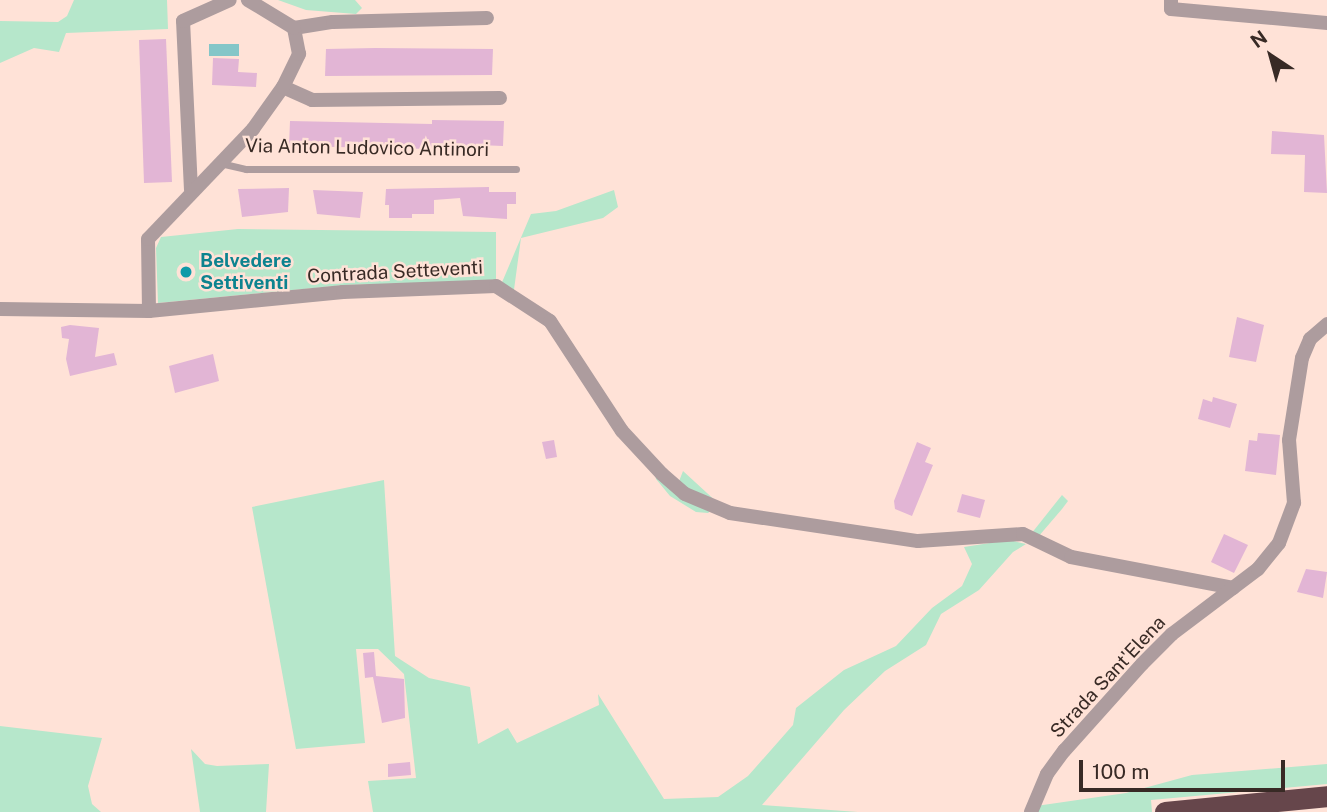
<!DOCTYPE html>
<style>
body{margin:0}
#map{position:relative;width:1327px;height:812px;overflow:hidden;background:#ffe2d7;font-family:"Public Sans",sans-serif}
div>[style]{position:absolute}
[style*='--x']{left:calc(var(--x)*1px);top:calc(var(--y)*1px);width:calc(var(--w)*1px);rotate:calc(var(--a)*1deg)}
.green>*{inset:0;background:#b6e7cb}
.water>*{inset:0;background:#84c6c8}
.building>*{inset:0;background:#e2b5d5}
.lane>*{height:7px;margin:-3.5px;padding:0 3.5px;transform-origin:3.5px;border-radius:3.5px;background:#ad9c9e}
.street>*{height:14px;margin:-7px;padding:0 7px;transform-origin:7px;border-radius:7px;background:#ad9c9e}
.highway>*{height:21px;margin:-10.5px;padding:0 10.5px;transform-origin:10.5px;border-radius:10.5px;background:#66464b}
.dots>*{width:19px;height:19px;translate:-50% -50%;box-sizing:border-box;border:4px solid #ffe2d7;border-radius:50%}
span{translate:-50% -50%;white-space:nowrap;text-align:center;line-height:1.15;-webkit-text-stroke:5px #ffe2d7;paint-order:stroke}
.street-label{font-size:19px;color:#382a25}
.culture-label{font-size:19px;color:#0d838f;font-weight:700}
.left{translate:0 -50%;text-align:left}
.north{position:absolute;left:1236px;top:21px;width:70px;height:70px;-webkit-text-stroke:5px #ffe2d7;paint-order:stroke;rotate:324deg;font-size:19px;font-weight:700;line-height:28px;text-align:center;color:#382a25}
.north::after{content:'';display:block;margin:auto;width:24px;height:32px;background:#382a25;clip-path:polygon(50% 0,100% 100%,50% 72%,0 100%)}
.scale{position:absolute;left:1079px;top:760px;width:206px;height:32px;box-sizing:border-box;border:4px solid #382a25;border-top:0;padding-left:9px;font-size:21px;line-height:24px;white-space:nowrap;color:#382a25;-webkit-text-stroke:5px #ffe2d7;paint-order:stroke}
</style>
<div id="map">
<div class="green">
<div style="clip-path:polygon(74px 0,167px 0,168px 29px,66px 33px,59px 52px,34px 48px,0 63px,0 21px,58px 22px,67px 16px)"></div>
<div style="clip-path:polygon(278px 0,355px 0,362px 8px,356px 14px,306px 10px)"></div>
<div style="clip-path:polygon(614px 190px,618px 207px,603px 218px,521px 238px,513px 297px,500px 287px,531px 214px,556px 211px)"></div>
<div style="clip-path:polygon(238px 229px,496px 232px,496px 281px,345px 285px,158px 303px,156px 248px,161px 237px)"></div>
<div style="clip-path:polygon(653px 463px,678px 484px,683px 471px,719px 504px,708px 513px,696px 512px,670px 496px,656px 479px)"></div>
<div style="clip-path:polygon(384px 480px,395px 656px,429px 678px,470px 687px,478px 744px,508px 728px,517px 743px,599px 705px,598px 694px,664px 799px,718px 797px,748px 776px,793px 725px,796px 708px,844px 670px,896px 646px,932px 608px,962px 586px,972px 564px,964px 547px,1009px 540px,1026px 544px,1013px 552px,979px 590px,941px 614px,926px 645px,885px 671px,844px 710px,762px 805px,858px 812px,373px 812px,368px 781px,416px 778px,404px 674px,378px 649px,356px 649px,365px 743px,296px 749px,252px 507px)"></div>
<div style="clip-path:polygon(1062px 495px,1068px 501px,1062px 509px,1038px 537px,1031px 534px)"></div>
<div style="clip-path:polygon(0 726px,102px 738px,88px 786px,92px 804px,101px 812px,0 812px)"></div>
<div style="clip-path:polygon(191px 749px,205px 764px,217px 766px,269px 764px,266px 812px,200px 812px)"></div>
<div style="clip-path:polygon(1327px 764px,1327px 784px,1151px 800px,1152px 812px,1034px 812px,1036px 806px,1126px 793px,1192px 775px)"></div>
</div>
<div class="water">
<div style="clip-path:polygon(209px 44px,239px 44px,239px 56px,209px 56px)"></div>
</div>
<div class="building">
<div style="clip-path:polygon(166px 39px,172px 182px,144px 183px,139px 40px)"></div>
<div style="clip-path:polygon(375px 48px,493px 49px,492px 75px,325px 76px,326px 49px)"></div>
<div style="clip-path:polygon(213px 58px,239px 59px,238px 72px,257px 73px,256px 87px,212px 85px)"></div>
<div style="clip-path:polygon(432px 120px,504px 121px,503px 146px,479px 145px,478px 150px,289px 146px,290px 121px,432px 124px)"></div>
<div style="clip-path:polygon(1272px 131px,1324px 135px,1327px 193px,1304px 192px,1305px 155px,1271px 154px)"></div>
<div style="clip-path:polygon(489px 187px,489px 192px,516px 192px,516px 204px,507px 204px,507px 219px,463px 216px,460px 198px,434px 200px,434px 214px,412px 214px,412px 218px,389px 218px,389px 205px,385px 205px,386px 189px)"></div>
<div style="clip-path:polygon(289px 188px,288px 212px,242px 217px,238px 189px)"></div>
<div style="clip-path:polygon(313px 190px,363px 192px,360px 218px,317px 214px)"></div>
<div style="clip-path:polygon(1237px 317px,1264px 325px,1256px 362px,1229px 357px)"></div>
<div style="clip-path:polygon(70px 325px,99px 328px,95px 357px,114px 353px,117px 365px,70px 376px,66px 359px,69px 339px,62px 338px,61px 327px)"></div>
<div style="clip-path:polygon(213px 354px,219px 381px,175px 393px,169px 366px)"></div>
<div style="clip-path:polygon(1213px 397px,1237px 404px,1230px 428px,1198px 419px,1203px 399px,1212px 402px)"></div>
<div style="clip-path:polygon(1258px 433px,1280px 435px,1276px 475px,1245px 471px,1249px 440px,1257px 441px)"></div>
<div style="clip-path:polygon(554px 440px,557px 457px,546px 459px,542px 442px)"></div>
<div style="clip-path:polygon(917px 442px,931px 448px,925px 462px,933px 465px,912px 516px,895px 509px,894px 501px)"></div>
<div style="clip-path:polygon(962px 494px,985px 500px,980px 518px,957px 512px)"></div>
<div style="clip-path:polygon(1224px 534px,1248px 545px,1234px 573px,1211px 562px)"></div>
<div style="clip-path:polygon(1306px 569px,1327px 572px,1323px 598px,1297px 592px)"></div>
<div style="clip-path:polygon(374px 652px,376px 676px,404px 679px,405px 718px,382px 723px,373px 677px,365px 678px,363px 653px)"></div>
<div style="clip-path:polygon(410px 762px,411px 775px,388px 777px,388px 764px)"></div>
</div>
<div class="lane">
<div style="--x:220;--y:163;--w:27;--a:13"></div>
<div style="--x:246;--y:169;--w:270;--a:0"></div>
</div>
<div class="street">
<div style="--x:1171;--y:0;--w:9;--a:90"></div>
<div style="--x:1171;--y:9;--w:157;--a:5.1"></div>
<div style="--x:294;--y:28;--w:39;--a:-9"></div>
<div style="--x:333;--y:22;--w:154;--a:-1.5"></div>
<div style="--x:283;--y:87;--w:32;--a:24"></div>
<div style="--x:312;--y:100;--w:188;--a:-0.6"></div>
<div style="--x:191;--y:190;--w:169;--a:-92.7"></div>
<div style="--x:183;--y:21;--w:51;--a:-24.1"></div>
<div style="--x:0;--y:309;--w:149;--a:0.8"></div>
<div style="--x:149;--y:311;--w:195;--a:-5.6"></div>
<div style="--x:343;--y:292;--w:153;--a:-2.2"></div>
<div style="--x:496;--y:286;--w:64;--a:32.9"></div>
<div style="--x:550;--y:321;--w:131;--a:56.8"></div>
<div style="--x:622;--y:431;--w:59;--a:47.1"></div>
<div style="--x:662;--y:474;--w:30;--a:41"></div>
<div style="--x:685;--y:494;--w:49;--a:22.9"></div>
<div style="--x:730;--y:513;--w:190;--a:8.5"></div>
<div style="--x:918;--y:541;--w:105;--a:-3.8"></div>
<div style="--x:1023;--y:534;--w:53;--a:25.6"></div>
<div style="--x:1071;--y:557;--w:165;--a:10.8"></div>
<div style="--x:149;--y:311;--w:72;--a:-90.8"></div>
<div style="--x:148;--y:239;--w:152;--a:-46.3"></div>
<div style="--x:253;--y:129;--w:52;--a:-54.5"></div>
<div style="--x:283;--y:87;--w:37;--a:-64"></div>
<div style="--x:299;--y:54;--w:26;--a:-101"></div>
<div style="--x:294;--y:28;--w:54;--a:-148.7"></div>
<div style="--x:1031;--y:812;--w:41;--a:-67.2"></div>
<div style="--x:1047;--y:774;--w:29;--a:-54"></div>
<div style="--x:1064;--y:751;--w:117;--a:-48.1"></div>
<div style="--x:1142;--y:664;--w:42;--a:-45"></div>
<div style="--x:1172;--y:634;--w:108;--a:-37.1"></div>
<div style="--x:1258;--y:569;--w:33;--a:-51"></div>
<div style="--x:1279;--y:543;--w:43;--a:-69.4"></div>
<div style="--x:1294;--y:503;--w:63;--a:-94.5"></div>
<div style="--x:1289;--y:440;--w:83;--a:-81"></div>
<div style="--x:1302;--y:358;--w:21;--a:-67"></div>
<div style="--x:1310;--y:339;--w:23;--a:-41"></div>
</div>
<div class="highway">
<div style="--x:1165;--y:812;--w:163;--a:-5.6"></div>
</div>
<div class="dots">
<div style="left:186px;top:272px;background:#0f9aa8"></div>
</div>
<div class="street-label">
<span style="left:367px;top:148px;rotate:1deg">Via Anton Ludovico Antinori</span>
<span style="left:395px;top:272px;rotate:-3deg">Contrada Setteventi</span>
<span style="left:1108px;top:677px;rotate:-47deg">Strada Sant'Elena</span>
</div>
<div class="culture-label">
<span class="left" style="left:200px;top:272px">Belvedere<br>Settiventi</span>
</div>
<div class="north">N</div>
<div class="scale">100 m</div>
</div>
